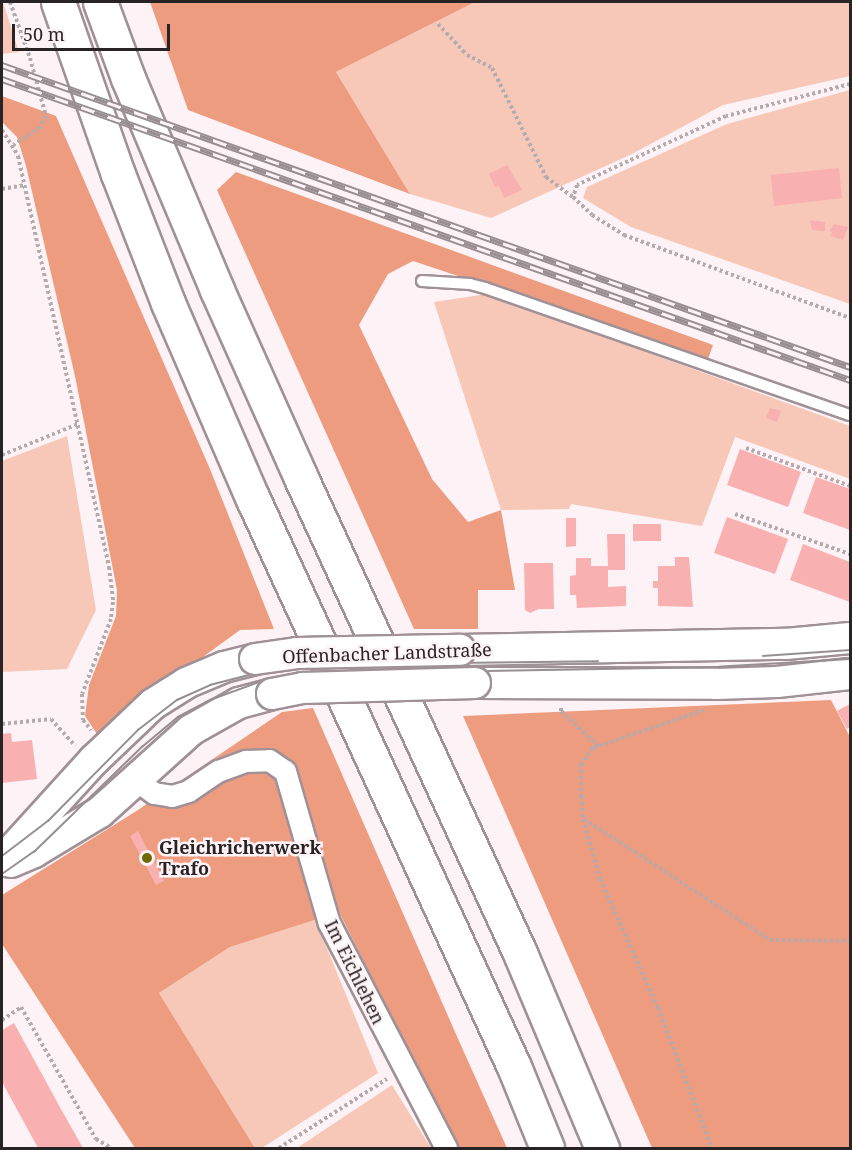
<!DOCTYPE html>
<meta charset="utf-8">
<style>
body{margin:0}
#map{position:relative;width:852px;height:1150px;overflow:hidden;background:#fdf2f5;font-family:"Noto Serif",serif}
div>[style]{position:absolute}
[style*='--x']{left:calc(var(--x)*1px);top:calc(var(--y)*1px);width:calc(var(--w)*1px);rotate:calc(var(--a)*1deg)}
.green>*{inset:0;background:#f7c7b7}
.forest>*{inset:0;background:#ee9c80}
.building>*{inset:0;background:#f8b0b1}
.path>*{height:4px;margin-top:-2px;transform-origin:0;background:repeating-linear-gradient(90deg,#b4abae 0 3px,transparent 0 6px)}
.roads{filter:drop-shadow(2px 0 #9f9196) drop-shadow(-2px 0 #9f9196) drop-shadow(0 2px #9f9196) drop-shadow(0 -2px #9f9196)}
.lane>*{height:10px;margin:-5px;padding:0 5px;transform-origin:5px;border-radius:5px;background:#fff}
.street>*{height:21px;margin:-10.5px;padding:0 10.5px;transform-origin:10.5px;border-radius:10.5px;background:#fff}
.secondary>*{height:30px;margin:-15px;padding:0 15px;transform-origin:15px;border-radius:15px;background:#fff}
.highway>*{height:33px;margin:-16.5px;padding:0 16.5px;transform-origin:16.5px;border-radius:16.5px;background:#fff}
.tram>*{height:1.5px;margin:-0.75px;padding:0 0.75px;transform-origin:0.75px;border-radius:0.75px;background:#968e90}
.rail>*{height:7px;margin-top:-3.5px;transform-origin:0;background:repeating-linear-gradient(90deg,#fdf2f5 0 14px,#968e90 0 28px);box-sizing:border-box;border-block:2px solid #968e90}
.bridges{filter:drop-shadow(2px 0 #9f9196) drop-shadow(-2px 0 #9f9196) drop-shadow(0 2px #9f9196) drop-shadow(0 -2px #9f9196)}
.secondary-bridge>*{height:30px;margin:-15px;padding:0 15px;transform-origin:15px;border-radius:15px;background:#fff}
.dots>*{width:16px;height:16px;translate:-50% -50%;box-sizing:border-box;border:3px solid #fdf2f5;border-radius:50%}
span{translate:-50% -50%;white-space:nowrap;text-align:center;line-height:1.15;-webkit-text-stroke:5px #fdf2f5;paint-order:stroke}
.street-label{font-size:18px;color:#282324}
.poi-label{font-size:18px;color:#282324;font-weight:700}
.left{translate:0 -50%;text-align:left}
.frame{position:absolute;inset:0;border:3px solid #282324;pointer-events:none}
.scale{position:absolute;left:12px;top:24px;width:158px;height:27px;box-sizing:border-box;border:3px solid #282324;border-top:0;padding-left:8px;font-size:18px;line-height:21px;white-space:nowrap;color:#282324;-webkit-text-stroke:4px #fdf2f5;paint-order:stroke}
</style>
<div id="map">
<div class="green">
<div style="clip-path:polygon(2px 2px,3px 2px,19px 52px,2px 54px)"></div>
<div style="clip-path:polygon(475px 2px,850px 2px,850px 76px,723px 105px,630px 155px,491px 218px,410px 194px,336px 72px)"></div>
<div style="clip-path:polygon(850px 90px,850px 304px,631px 227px,583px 198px,587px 187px,727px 124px)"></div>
<div style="clip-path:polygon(487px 294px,850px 426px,850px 479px,735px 437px,702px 526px,571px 504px,569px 509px,501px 510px,434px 302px)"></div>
<div style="clip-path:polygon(67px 436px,96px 610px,67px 669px,2px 672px,2px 461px)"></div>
<div style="clip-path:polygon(315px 919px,378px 1073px,262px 1148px,255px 1148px,159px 993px,230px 947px)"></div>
<div style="clip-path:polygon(392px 1085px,431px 1148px,297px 1148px)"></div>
</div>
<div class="forest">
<div style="clip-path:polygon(150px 2px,475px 2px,336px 72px,410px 194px,188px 110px)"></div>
<div style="clip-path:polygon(2px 96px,56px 116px,210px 469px,274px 629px,240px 630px,97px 734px,85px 716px,89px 685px,116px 616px,117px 590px,75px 376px,26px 166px,17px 137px,2px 122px)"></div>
<div style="clip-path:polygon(236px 172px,713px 345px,708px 359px,413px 261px,388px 274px,359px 325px,432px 479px,468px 522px,501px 510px,515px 590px,478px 590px,478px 629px,414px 629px,217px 190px)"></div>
<div style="clip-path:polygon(831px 700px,850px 737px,850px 1148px,652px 1148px,463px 716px)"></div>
<div style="clip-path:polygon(313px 708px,459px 1041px,507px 1148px,458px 1148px,339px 912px,230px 947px,159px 993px,255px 1148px,135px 1148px,2px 944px,2px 895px,138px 810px,282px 712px)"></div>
</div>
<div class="building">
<div style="clip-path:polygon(507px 165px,522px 190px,504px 198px,499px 186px,495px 187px,489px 174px)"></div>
<div style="clip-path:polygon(839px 168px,842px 198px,774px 206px,771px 175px)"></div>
<div style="clip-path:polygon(810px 220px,825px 222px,825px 231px,812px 230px)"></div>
<div style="clip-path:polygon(834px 224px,848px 227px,843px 240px,831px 236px,832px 232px,829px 231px)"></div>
<div style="clip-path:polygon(770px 408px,781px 411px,777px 422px,766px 418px)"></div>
<div style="clip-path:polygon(740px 449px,801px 472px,788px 507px,727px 485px)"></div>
<div style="clip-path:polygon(816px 477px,850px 489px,850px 530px,803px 513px)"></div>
<div style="clip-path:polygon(727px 517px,788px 539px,775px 574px,714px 553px)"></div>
<div style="clip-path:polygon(566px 518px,576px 518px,576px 546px,566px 547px)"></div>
<div style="clip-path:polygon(633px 524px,661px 524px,661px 541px,633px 541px)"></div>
<div style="clip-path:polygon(607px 534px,625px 534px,625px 570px,608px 570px,608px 587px,626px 586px,626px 606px,577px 608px,576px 595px,570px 595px,570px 576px,576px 575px,576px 558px,591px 558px,591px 566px,608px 566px)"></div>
<div style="clip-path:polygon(803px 544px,850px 562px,850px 602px,790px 580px)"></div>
<div style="clip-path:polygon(675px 557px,689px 557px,693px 607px,658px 606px,658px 588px,653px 588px,653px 581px,658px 581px,658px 566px,675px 566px)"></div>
<div style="clip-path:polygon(524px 563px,553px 563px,554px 609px,539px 609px,530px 613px,525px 610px)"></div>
<div style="clip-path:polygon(850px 704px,850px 727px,847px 729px,837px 711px)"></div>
<div style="clip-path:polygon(11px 733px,12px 742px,32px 740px,37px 779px,2px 783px,2px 734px)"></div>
<div style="clip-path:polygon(138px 831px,164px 881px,156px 885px,130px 836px)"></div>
<div style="clip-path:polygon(14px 1023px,61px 1109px,83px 1148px,38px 1148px,2px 1082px,2px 1030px)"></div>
</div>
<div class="path">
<div style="--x:10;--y:2;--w:59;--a:70.3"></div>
<div style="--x:30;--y:58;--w:60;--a:74.6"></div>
<div style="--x:46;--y:116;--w:13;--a:119"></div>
<div style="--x:40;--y:127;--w:32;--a:146"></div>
<div style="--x:438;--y:24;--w:42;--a:46.9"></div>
<div style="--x:467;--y:55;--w:28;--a:27"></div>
<div style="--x:492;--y:68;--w:122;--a:63.6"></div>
<div style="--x:546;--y:177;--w:34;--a:37"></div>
<div style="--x:850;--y:84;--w:128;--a:165.5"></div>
<div style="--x:726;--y:116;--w:164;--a:155.2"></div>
<div style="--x:577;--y:185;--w:13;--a:108"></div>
<div style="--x:573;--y:197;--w:26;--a:43"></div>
<div style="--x:592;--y:215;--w:38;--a:32"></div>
<div style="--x:624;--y:235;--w:241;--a:20.2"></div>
<div style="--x:2;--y:130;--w:31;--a:58"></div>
<div style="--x:18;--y:156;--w:421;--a:77.5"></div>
<div style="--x:109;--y:567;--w:35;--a:83"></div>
<div style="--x:113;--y:602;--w:17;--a:97"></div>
<div style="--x:111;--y:619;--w:80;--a:111.1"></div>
<div style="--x:82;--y:694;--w:26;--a:88"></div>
<div style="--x:83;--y:720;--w:13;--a:51"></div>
<div style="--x:2;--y:189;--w:22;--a:-10"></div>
<div style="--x:746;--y:448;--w:111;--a:20.1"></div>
<div style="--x:2;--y:455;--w:82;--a:-22.2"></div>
<div style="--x:735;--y:514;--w:122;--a:19.2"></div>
<div style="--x:561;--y:708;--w:3;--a:90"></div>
<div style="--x:561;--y:711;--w:51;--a:43.4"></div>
<div style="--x:704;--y:710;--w:117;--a:161.1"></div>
<div style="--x:593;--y:748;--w:20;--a:127"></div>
<div style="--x:581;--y:764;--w:32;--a:90"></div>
<div style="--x:581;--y:796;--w:23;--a:85"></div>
<div style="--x:583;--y:819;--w:62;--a:74.2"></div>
<div style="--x:600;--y:879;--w:141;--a:65.8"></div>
<div style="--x:658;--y:1008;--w:150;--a:68.9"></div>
<div style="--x:2;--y:724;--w:49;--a:-5.8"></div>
<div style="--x:51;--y:719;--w:36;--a:48"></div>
<div style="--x:584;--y:819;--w:222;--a:33"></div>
<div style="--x:770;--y:940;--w:80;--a:0.7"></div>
<div style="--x:2;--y:1020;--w:23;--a:-34"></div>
<div style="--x:21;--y:1007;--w:152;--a:60.4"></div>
<div style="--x:96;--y:1139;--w:17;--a:31"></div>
<div style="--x:279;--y:1148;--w:128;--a:-32.6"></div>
</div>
<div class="roads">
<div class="lane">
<div style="--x:422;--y:281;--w:48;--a:3.6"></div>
<div style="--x:470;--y:284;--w:16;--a:15"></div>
<div style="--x:485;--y:288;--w:386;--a:19.2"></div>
</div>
<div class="street">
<div style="--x:136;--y:780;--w:22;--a:36"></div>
<div style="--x:154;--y:793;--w:18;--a:9"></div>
<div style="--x:172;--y:796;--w:17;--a:-17"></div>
<div style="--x:188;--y:791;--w:36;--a:-34"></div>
<div style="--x:218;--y:771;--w:30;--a:-20"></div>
<div style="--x:246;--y:761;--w:23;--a:-2"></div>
<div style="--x:269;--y:760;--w:19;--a:35"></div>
<div style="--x:285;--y:771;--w:158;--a:73.9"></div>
<div style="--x:329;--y:923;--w:254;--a:62.5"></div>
</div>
<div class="secondary">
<div style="--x:460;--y:650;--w:326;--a:-1.1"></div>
<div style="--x:786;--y:644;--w:64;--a:-5.4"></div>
<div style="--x:475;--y:683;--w:241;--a:0.2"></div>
<div style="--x:716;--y:684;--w:61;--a:-1.9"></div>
<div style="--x:777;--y:682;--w:73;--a:-6.3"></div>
<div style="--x:2;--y:861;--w:137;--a:-47.7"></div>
<div style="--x:94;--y:760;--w:81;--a:-43.5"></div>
<div style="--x:153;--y:704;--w:39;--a:-32"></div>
<div style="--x:186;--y:683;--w:41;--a:-22.8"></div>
<div style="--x:224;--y:667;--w:32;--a:-14"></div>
<div style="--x:11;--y:862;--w:25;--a:-23"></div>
<div style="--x:34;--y:852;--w:77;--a:-31.2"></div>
<div style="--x:100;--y:812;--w:122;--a:-42"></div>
<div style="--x:191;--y:730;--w:55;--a:-29.4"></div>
<div style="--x:239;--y:703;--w:34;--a:-15"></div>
</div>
<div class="highway">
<div style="--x:58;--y:2;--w:182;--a:70.8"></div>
<div style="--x:118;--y:174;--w:138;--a:68.8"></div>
<div style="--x:168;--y:303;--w:214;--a:66.6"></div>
<div style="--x:253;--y:499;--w:627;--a:65.31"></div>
<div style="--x:515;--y:1069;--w:85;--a:67.9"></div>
<div style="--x:100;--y:2;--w:81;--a:69.8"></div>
<div style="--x:128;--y:78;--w:230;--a:67.2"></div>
<div style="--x:217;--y:290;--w:206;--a:65.9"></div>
<div style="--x:301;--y:478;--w:523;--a:65.25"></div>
<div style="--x:520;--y:953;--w:212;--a:67.2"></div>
</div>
</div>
<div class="tram">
<div style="--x:763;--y:656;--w:87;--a:-3.9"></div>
<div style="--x:2;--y:856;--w:58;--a:-37.3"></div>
<div style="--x:48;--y:821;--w:128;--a:-45.3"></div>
<div style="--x:138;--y:730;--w:49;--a:-37.6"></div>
<div style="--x:177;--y:700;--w:36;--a:-24"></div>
<div style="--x:210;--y:685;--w:81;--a:-14.4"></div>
<div style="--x:288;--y:665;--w:310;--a:-0.7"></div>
<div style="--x:2;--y:874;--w:39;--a:-35"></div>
<div style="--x:34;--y:852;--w:151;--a:-44.2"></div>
<div style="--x:142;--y:747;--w:47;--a:-39.8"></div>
<div style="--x:178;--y:717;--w:36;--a:-28"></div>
<div style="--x:210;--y:700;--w:59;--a:-20"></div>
<div style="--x:265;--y:680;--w:49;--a:-7"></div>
<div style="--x:314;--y:674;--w:402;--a:-1"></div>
<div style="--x:716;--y:667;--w:134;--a:-3.4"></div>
</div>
<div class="rail">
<div style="--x:2;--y:65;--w:900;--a:19.6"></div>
<div style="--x:2;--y:79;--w:900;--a:19.54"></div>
</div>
<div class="bridges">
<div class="secondary-bridge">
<div style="--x:255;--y:659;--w:42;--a:-8.1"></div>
<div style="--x:297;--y:653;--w:163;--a:-1.1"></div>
<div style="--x:272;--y:694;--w:32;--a:-11"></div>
<div style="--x:303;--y:688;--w:172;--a:-1.7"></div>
</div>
</div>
<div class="dots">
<div style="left:147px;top:858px;background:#6e6800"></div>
</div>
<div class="street-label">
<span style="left:387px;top:653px;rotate:-2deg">Offenbacher Landstraße</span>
<span style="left:355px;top:972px;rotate:64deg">Im Eichlehen</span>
</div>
<div class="poi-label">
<span class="left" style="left:159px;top:858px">Gleichricherwerk<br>Trafo</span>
</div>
<div class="frame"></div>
<div class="scale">50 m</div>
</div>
